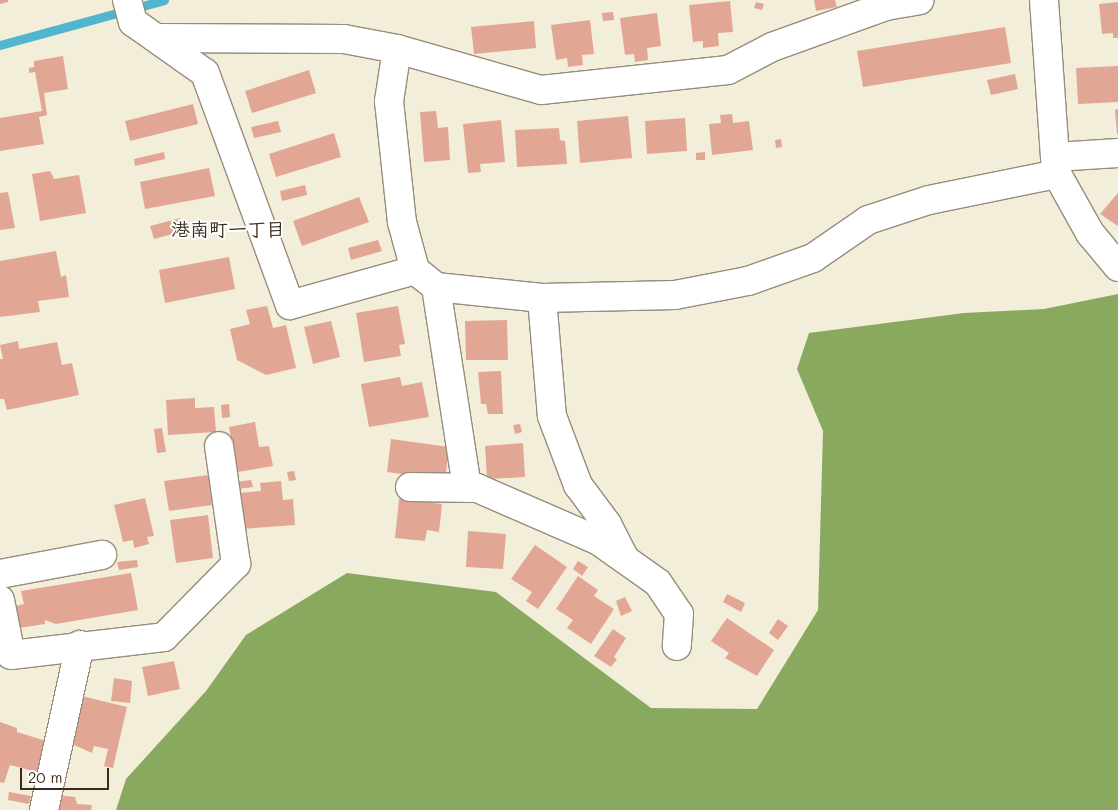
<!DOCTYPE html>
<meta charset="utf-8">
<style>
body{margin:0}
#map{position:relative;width:1118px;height:810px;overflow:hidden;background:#f3eeda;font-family:Mali,"Klee One",sans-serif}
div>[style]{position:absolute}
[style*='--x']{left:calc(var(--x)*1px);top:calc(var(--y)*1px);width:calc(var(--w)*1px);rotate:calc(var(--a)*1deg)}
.forest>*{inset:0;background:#89aa5e}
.stream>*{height:9px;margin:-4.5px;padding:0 4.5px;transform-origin:4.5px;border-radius:4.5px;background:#51b5cf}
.building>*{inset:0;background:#e2a695}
.roads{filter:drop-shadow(1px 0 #978c7c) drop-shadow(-1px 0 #978c7c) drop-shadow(0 1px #978c7c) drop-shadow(0 -1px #978c7c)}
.street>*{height:28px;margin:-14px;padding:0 14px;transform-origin:14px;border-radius:14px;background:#fff}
span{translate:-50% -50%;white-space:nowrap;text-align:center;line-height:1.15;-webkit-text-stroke:4px #fff;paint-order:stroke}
.neighbourhood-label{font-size:19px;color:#3b2a1e;font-weight:700}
.scale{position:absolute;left:20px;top:768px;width:89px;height:22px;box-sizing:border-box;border:2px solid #3b2a1e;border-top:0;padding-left:6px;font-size:15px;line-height:18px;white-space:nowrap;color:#3b2a1e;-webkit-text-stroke:4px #fff;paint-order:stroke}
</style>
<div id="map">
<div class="forest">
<div style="clip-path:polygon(1118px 294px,1118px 810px,116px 810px,126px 779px,206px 691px,246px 635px,347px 573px,496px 592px,651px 708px,757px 709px,818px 610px,823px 431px,797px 369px,809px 333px,964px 313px,1044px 309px)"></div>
</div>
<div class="stream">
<div style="--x:0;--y:45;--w:170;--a:-15.3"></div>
</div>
<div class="building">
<div style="clip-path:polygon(0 0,8px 0,8px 2px,0 4px)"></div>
<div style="clip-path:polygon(814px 0,835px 0,837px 7px,816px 11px)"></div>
<div style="clip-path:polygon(730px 1px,733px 32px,718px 33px,719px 46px,703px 48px,703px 41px,693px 42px,689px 5px)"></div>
<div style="clip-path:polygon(756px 2px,764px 4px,762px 10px,754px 8px)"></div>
<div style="clip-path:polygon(1118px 2px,1118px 38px,1113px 38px,1113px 33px,1102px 34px,1099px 4px)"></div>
<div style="clip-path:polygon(613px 12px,614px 20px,603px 21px,602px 13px)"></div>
<div style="clip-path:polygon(657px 13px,661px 46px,647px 48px,648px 60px,635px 62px,634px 54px,625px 55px,620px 18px)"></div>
<div style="clip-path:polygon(590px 20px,594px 54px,582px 55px,583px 65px,568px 67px,567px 58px,556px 60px,551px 25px)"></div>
<div style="clip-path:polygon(534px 21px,536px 48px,474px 54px,471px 27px)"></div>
<div style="clip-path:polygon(1005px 27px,1011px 63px,863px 87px,857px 51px)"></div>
<div style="clip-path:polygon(63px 56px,68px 89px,44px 93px,47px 115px,39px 117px,44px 144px,0 151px,0 118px,42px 111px,35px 72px,29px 73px,29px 68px,34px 67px,34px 61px)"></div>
<div style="clip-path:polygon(1118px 66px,1118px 102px,1078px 104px,1076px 68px)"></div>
<div style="clip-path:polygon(309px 70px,316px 93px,252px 113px,245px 91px)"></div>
<div style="clip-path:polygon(1015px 74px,1018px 89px,991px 95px,987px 80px)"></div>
<div style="clip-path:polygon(193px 104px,198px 124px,130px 141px,125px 121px)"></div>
<div style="clip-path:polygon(1118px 109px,1118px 134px,1117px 134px,1115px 110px)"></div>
<div style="clip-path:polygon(436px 111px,438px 128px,448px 127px,450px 160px,424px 162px,420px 112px)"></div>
<div style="clip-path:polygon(732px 114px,733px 123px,749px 121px,753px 150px,712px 155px,709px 124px,721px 123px,720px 115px)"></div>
<div style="clip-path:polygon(628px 116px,632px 158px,580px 163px,577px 121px)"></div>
<div style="clip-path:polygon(685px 118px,687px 151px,647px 154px,645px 121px)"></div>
<div style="clip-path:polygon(501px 120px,505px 162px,480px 164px,481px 172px,468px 173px,463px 124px)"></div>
<div style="clip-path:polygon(278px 121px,281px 132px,254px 138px,251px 127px)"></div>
<div style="clip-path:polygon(559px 128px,560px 140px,565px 141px,567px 164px,517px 167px,515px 130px)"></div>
<div style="clip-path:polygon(334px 133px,341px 157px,276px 177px,269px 154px)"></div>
<div style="clip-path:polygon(781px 139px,782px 147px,776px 148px,775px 140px)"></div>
<div style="clip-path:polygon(164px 152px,165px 159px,135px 166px,134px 159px)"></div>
<div style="clip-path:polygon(705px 152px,705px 160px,696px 160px,696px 153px)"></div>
<div style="clip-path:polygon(209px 168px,215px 196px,145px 209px,140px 182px)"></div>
<div style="clip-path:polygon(50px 171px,54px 179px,79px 175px,86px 213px,40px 221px,32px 174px)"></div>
<div style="clip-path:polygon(305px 185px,307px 195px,282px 201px,280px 191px)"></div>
<div style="clip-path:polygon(8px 192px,15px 228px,0 230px,0 193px)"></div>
<div style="clip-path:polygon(1118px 193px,1118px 226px,1100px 214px)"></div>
<div style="clip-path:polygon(359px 197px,369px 222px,302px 246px,293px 221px)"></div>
<div style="clip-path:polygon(180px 218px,184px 231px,154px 239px,150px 226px)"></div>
<div style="clip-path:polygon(378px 240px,382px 251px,351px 260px,348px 248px)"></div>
<div style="clip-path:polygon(56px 251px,61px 277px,66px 275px,69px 297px,38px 301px,40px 312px,0 317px,0 261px)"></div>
<div style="clip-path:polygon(229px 257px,235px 289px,165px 303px,159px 270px)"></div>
<div style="clip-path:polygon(267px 306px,273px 328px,286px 325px,296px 368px,266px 375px,237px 360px,230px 329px,250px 324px,246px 310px)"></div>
<div style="clip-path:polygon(398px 306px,405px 344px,399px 345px,401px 356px,364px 362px,356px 313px)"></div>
<div style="clip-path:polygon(507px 320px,508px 360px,466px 360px,465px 321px)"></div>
<div style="clip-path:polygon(331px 321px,340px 357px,313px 364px,304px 327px)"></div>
<div style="clip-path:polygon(18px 341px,19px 349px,57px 342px,62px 365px,72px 363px,79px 395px,7px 410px,4px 399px,0 399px,0 359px,3px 359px,0 345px)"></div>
<div style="clip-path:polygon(501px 371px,503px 414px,488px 414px,486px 404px,481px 404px,478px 372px)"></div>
<div style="clip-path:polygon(400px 377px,402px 386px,422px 382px,429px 417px,369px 427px,361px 384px)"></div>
<div style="clip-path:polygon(195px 398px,195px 408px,214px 407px,216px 432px,168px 435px,166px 400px)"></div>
<div style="clip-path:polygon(229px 404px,230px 417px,222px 418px,221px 405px)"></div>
<div style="clip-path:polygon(255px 422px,259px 447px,269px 446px,273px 466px,238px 472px,229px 427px)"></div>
<div style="clip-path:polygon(520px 424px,522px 432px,515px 434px,513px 425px)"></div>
<div style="clip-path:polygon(162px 428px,166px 452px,157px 453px,154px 429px)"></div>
<div style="clip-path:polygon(391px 439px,449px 447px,445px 480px,387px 472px)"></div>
<div style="clip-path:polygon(523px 443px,525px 477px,487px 479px,485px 446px)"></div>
<div style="clip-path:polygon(294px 471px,296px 480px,289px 481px,287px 472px)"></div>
<div style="clip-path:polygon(208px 475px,212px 505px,169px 511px,164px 481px)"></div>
<div style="clip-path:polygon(251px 480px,253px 487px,238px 489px,236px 482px)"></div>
<div style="clip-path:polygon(281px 481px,283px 500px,293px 499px,295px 525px,241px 529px,238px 493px,261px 491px,260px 483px)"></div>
<div style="clip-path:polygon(145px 498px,154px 536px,147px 537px,149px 544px,134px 548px,133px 540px,123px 542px,114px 505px)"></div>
<div style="clip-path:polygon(399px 499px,442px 504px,439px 532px,427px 530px,425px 541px,395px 538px)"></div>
<div style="clip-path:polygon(208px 515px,213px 558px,176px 563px,170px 520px)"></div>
<div style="clip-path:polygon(468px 531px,506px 534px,503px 569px,466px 567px)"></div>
<div style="clip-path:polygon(535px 545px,567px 567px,538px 609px,526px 601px,532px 592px,511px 579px)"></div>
<div style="clip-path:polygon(137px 560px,138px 567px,119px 570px,117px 562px)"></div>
<div style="clip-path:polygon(578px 561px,588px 567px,582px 576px,573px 569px)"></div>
<div style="clip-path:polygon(131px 573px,138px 610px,56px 624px,45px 620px,45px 624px,19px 628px,16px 606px,24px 604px,21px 591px)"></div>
<div style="clip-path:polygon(578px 576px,598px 590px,594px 596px,614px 609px,591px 644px,567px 628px,573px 620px,556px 609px)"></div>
<div style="clip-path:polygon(727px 594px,745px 603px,741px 612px,723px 602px)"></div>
<div style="clip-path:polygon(625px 597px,632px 611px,621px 616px,616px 601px)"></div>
<div style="clip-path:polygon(727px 618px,774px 650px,757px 676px,725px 658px,729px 653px,711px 641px)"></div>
<div style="clip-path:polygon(778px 619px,788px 626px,778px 640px,769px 633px)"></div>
<div style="clip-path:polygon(613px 629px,626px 638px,614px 657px,617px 659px,611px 667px,594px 656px)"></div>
<div style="clip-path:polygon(174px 661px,180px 689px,148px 696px,142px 667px)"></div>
<div style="clip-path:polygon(114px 678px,132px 681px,130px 703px,111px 701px)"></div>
<div style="clip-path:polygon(82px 696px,127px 707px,113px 768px,104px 766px,108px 749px,94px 746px,92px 753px,72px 744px)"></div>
<div style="clip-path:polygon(0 722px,17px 728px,17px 732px,46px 741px,37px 772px,10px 765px,4px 783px,0 782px)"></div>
<div style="clip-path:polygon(9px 792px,31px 796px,29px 804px,8px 800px)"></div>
<div style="clip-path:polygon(57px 795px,75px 797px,77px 804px,92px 805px,91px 810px,56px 810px)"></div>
</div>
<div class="roads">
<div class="street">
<div style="--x:127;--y:0;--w:23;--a:75"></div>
<div style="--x:133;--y:22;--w:88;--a:35.3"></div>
<div style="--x:205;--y:73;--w:247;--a:69.9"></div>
<div style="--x:290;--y:305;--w:130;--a:-15.6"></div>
<div style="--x:1044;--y:0;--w:157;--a:86"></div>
<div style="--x:1055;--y:157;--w:63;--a:-3.6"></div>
<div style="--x:156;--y:38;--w:188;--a:0.3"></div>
<div style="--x:344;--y:39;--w:54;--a:10.7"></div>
<div style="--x:397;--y:49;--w:150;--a:15.9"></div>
<div style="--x:541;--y:90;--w:188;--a:-6.1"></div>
<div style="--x:728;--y:70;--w:50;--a:-27.6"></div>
<div style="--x:772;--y:47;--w:121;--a:-19.8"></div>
<div style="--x:886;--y:6;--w:34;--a:-10"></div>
<div style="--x:397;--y:49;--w:53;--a:98.7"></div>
<div style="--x:389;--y:101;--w:122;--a:83.9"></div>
<div style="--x:402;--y:222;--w:50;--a:74.8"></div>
<div style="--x:415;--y:270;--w:27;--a:39"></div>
<div style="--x:436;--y:287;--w:203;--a:81.2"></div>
<div style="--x:1057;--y:174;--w:68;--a:60.8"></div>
<div style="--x:1090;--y:233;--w:44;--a:50.5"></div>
<div style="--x:436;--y:287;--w:107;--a:5.9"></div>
<div style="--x:542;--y:298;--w:133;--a:-1.3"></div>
<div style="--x:675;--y:295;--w:74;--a:-10.9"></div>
<div style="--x:748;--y:281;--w:69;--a:-19.5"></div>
<div style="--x:813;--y:258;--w:67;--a:-34.6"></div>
<div style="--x:868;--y:220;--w:64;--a:-18.2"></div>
<div style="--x:929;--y:200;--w:131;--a:-11.5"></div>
<div style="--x:1057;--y:174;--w:17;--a:-97"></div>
<div style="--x:542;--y:298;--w:118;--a:85.2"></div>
<div style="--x:552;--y:416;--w:74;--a:69.4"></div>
<div style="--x:578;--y:485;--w:49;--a:53.4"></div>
<div style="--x:607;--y:524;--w:36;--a:63"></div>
<div style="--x:410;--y:487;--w:67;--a:0.9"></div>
<div style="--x:477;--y:488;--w:133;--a:23.5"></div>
<div style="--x:599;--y:541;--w:72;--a:35.4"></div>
<div style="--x:658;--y:583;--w:37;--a:56"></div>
<div style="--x:679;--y:614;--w:32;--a:94"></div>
<div style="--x:0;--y:574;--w:104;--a:-10.6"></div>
<div style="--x:0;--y:600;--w:56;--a:78.7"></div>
<div style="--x:11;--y:655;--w:154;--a:-6.7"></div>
<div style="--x:164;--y:637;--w:103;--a:-45.4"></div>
<div style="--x:236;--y:564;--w:119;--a:-98.2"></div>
<div style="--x:44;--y:810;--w:169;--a:-77.7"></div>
</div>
</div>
<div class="neighbourhood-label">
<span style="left:228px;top:229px">港南町一丁目</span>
</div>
<div class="scale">20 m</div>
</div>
